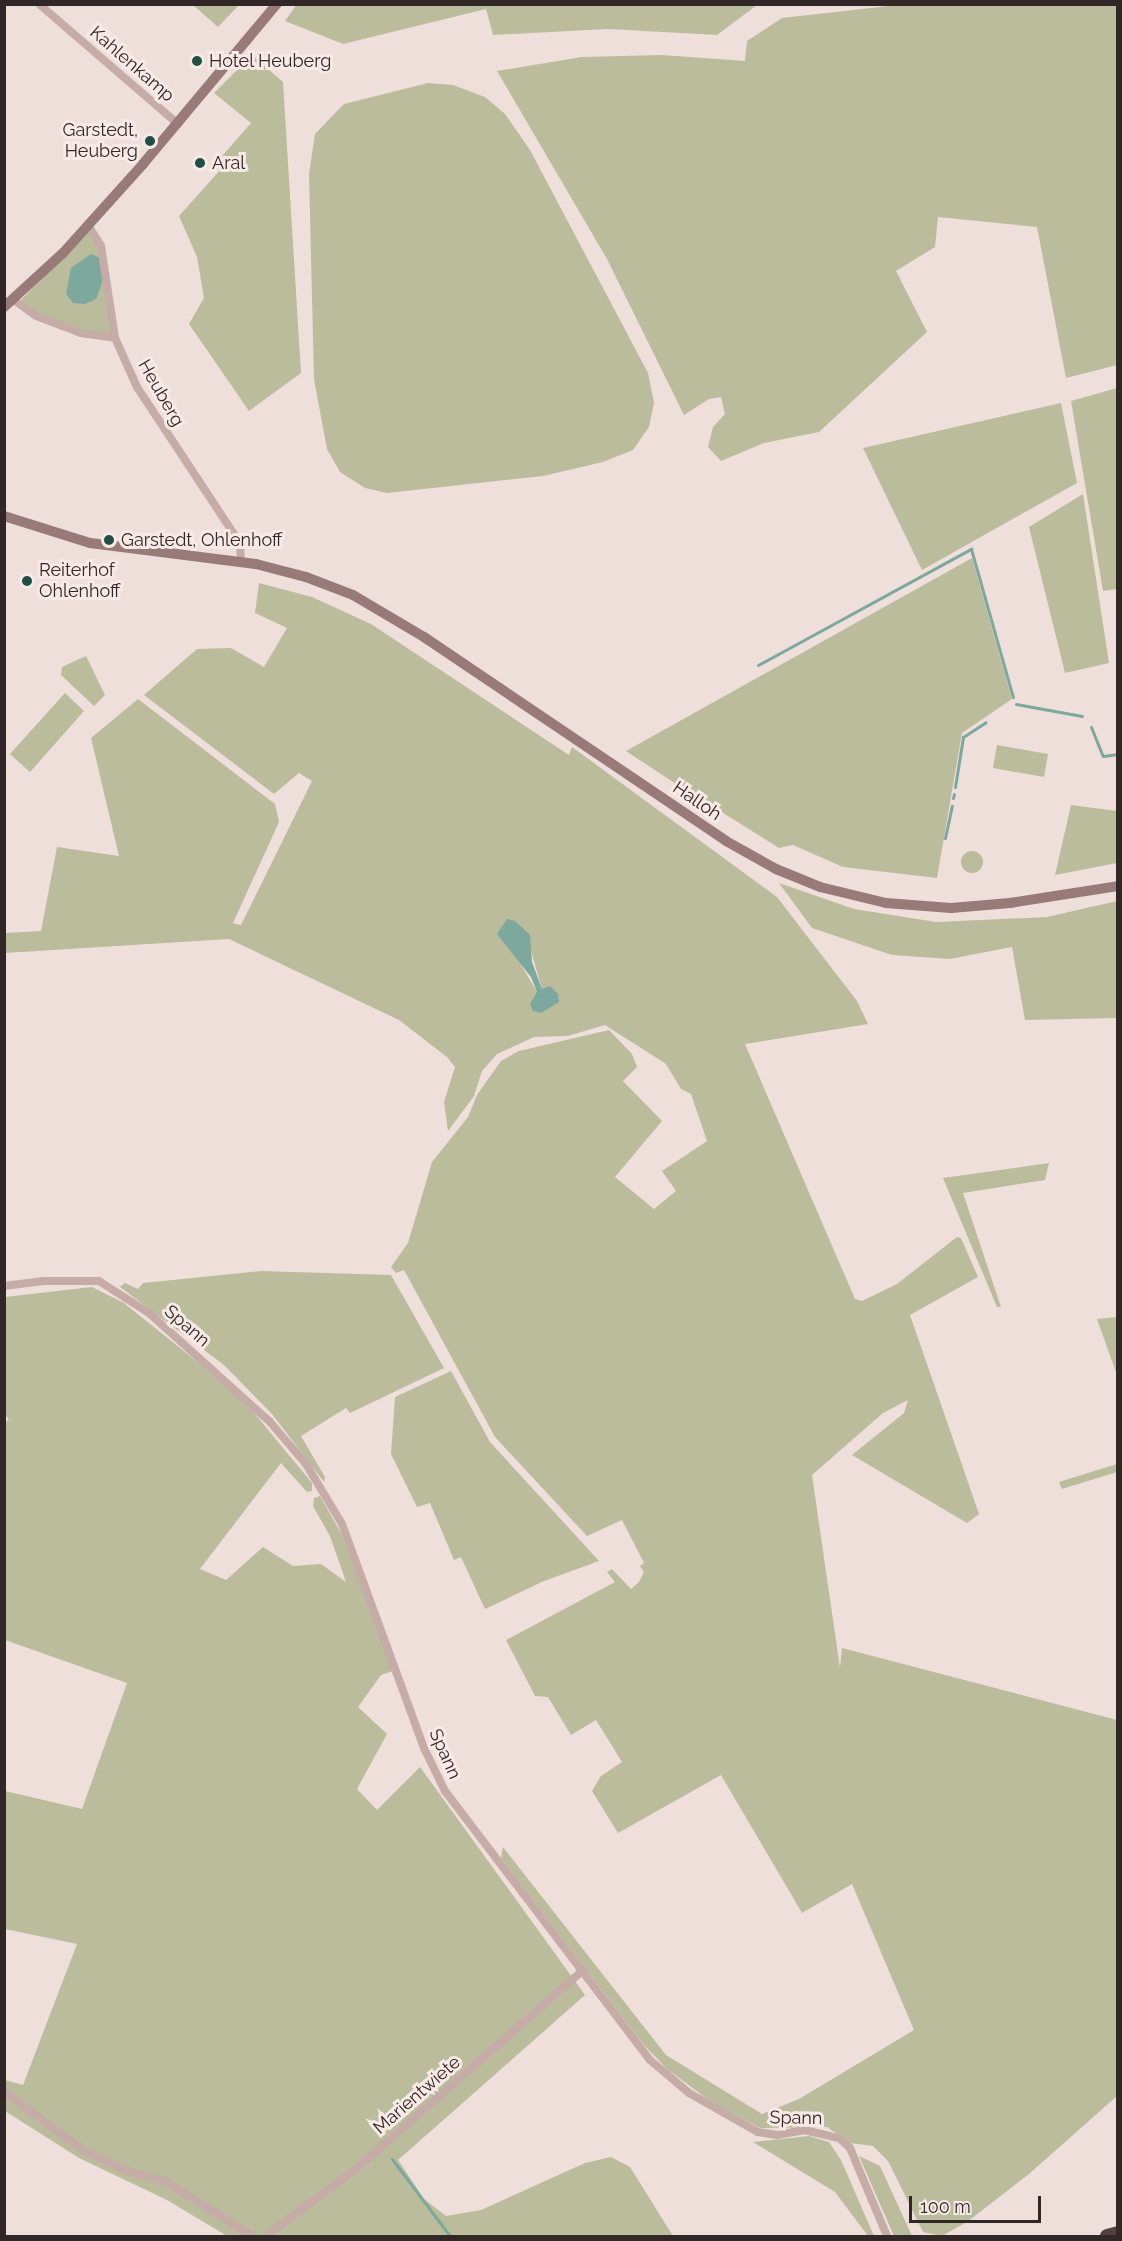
<!DOCTYPE html>
<style>
body{margin:0}
#map{position:relative;width:1122px;height:2241px;overflow:hidden;background:#eedfda;font-family:Raleway,sans-serif}
div>[style]{position:absolute}
[style*='--x']{left:calc(var(--x)*1px);top:calc(var(--y)*1px);width:calc(var(--w)*1px);rotate:calc(var(--a)*1deg)}
.green>*{inset:0;background:#babc9c}
.round{border-radius:50%}
.water>*{inset:0;background:#7ca89d}
.stream>*{height:3px;margin:-1.5px;padding:0 1.5px;transform-origin:1.5px;border-radius:1.5px;background:#7ca89d}
.street>*{height:8px;margin:-4px;padding:0 4px;transform-origin:4px;border-radius:4px;background:#c5aca7}
.secondary>*{height:10px;margin:-5px;padding:0 5px;transform-origin:5px;border-radius:5px;background:#987b79}
.highway>*{height:14px;margin:-7px;padding:0 7px;transform-origin:7px;border-radius:7px;background:#523f3f}
.dots>*{width:16px;height:16px;translate:-50% -50%;box-sizing:border-box;border:3px solid #f7eae6;border-radius:50%}
span{translate:-50% -50%;white-space:nowrap;text-align:center;line-height:1.15;-webkit-text-stroke:6px #f7eae6;paint-order:stroke}
.poi-label{font-size:18px;color:#322727}
.left{translate:0 -50%;text-align:left}
.right{translate:-100% -50%;text-align:right}
.street-label{font-size:18px;color:#322727}
.frame{position:absolute;inset:0;border:6px solid #322727;pointer-events:none}
.scale{position:absolute;left:909px;top:2196px;width:132px;height:27px;box-sizing:border-box;border:3px solid #322727;border-top:0;padding-left:8px;font-size:18px;line-height:21px;white-space:nowrap;color:#322727;-webkit-text-stroke:4px #f7eae6;paint-order:stroke}
</style>
<div id="map">
<div class="green">
<div style="clip-path:polygon(297px 4px,757px 4px,757px 5px,717px 35px,608px 29px,493px 35px,486px 9px,343px 44px,285px 21px)"></div>
<div style="clip-path:polygon(193px 5px,239px 5px,218px 27px)"></div>
<div style="clip-path:polygon(898px 5px,1117px 5px,1117px 365px,1066px 378px,1037px 227px,938px 217px,935px 247px,896px 271px,927px 332px,819px 432px,764px 443px,721px 461px,708px 447px,713px 427px,725px 414px,721px 397px,709px 399px,684px 415px,607px 259px,497px 71px,582px 57px,662px 55px,745px 61px,747px 41px,782px 18px)"></div>
<div style="clip-path:polygon(252px 55px,283px 82px,301px 373px,249px 411px,189px 324px,204px 298px,197px 257px,179px 216px,222px 168px,216px 163px,251px 123px,214px 93px)"></div>
<div style="clip-path:polygon(428px 83px,453px 85px,485px 97px,505px 114px,530px 150px,648px 373px,654px 403px,649px 427px,633px 450px,603px 462px,543px 476px,387px 493px,365px 488px,340px 472px,327px 449px,314px 379px,309px 174px,315px 134px,344px 104px)"></div>
<div style="clip-path:polygon(89px 231px,97px 241px,113px 334px,84px 331px,36px 313px,21px 300px)"></div>
<div style="clip-path:polygon(1117px 388px,1117px 589px,1103px 591px,1071px 401px)"></div>
<div style="clip-path:polygon(1061px 403px,1077px 483px,922px 570px,863px 448px)"></div>
<div style="clip-path:polygon(1083px 494px,1109px 663px,1065px 673px,1029px 527px)"></div>
<div style="clip-path:polygon(972px 558px,1012px 699px,962px 733px,937px 878px,843px 867px,793px 845px,779px 848px,680px 786px,683px 783px,679px 786px,626px 751px)"></div>
<div style="clip-path:polygon(evenodd,259px 583px,312px 597px,371px 624px,569px 755px,572px 747px,777px 897px,857px 1001px,868px 1024px,745px 1044px,855px 1299px,862px 1301px,897px 1284px,957px 1237px,961px 1238px,978px 1277px,910px 1315px,979px 1514px,967px 1523px,852px 1455px,904px 1413px,908px 1400px,883px 1413px,812px 1475px,840px 1668px,842px 1648px,1117px 1720px,1117px 2096px,1029px 2174px,967px 2222px,942px 2236px,923px 2232px,888px 2161px,873px 2146px,850px 2143px,827px 2127px,760px 2128px,710px 2101px,667px 2069px,643px 2044px,501px 1858px,503px 1847px,666px 2055px,762px 2114px,799px 2099px,914px 2030px,852px 1884px,802px 1913px,721px 1775px,618px 1833px,592px 1791px,601px 1776px,622px 1762px,596px 1720px,571px 1735px,548px 1697px,535px 1696px,506px 1640px,615px 1582px,607px 1572px,612px 1569px,631px 1589px,639px 1582px,644px 1572px,640px 1566px,644px 1563px,622px 1520px,587px 1536px,495px 1437px,404px 1270px,396px 1273px,391px 1267px,408px 1243px,432px 1162px,468px 1117px,477px 1095px,501px 1061px,519px 1051px,609px 1030px,632px 1054px,637px 1067px,623px 1081px,662px 1121px,615px 1177px,654px 1209px,676px 1191px,662px 1171px,707px 1141px,691px 1094px,681px 1089px,666px 1064px,605px 1025px,568px 1036px,534px 1037px,497px 1054px,482px 1071px,474px 1096px,448px 1131px,444px 1102px,455px 1067px,447px 1057px,399px 1020px,229px 939px,5px 953px,5px 933px,41px 931px,57px 847px,119px 856px,91px 738px,138px 699px,275px 804px,279px 822px,233px 923px,241px 925px,312px 781px,299px 773px,274px 794px,144px 695px,197px 649px,231px 648px,264px 667px,287px 628px,255px 613px,259px 583px,513px 951px,531px 951px,542px 989px,537px 992px,513px 951px)"></div>
<div style="clip-path:polygon(86px 656px,105px 695px,94px 706px,61px 675px,62px 667px)"></div>
<div style="clip-path:polygon(65px 693px,84px 711px,30px 772px,10px 754px)"></div>
<div style="clip-path:polygon(997px 745px,1048px 754px,1044px 777px,993px 768px)"></div>
<div style="clip-path:polygon(1071px 805px,1117px 811px,1117px 863px,1055px 875px)"></div>
<div class="round" style="left:961px;top:851px;width:22px;height:22px"></div>
<div style="clip-path:polygon(779px 883px,854px 909px,936px 922px,1047px 917px,1117px 901px,1117px 1018px,1025px 1020px,1012px 947px,950px 959px,892px 955px,812px 928px)"></div>
<div style="clip-path:polygon(1049px 1163px,1045px 1180px,963px 1193px,1001px 1307px,997px 1307px,943px 1178px)"></div>
<div style="clip-path:polygon(261px 1271px,391px 1275px,444px 1368px,350px 1413px,346px 1408px,301px 1436px,325px 1477px,324px 1482px,272px 1414px,224px 1365px,120px 1287px,125px 1283px,138px 1289px,143px 1283px)"></div>
<div style="clip-path:polygon(92px 1287px,124px 1303px,241px 1397px,312px 1483px,312px 1491px,307px 1492px,281px 1463px,200px 1569px,226px 1580px,263px 1547px,293px 1566px,321px 1564px,346px 1582px,330px 1536px,313px 1506px,314px 1498px,320px 1496px,341px 1533px,393px 1671px,381px 1675px,358px 1707px,387px 1734px,357px 1789px,377px 1810px,420px 1767px,585px 1995px,398px 2160px,424px 2199px,446px 2216px,481px 2210px,585px 2163px,611px 2157px,630px 2167px,673px 2236px,227px 2236px,167px 2200px,79px 2158px,5px 2111px,5px 2080px,23px 2085px,77px 1944px,5px 1929px,5px 1791px,82px 1809px,127px 1683px,5px 1640px,4px 1424px,9px 1419px,4px 1414px,5px 1297px)"></div>
<div style="clip-path:polygon(1117px 1317px,1118px 1317px,1117px 1375px,1097px 1319px)"></div>
<div style="clip-path:polygon(451px 1371px,490px 1442px,599px 1561px,544px 1581px,485px 1609px,461px 1557px,454px 1560px,430px 1503px,417px 1507px,391px 1454px,395px 1397px)"></div>
<div style="clip-path:polygon(1117px 1464px,1117px 1472px,1062px 1489px,1059px 1482px)"></div>
<div style="clip-path:polygon(809px 2136px,829px 2142px,841px 2160px,874px 2236px,868px 2236px,835px 2192px,753px 2142px)"></div>
<div style="clip-path:polygon(859px 2156px,880px 2166px,912px 2236px,894px 2236px)"></div>
</div>
<div class="water">
<div style="clip-path:polygon(91px 254px,100px 258px,103px 278px,100px 289px,96px 299px,85px 304px,73px 303px,66px 294px,71px 268px)"></div>
<div style="clip-path:polygon(507px 919px,515px 921px,530px 935px,532px 962px,542px 989px,550px 986px,558px 994px,559px 1002px,541px 1013px,533px 1011px,530px 1004px,537px 992px,531px 977px,497px 934px)"></div>
</div>
<div class="stream">
<div style="--x:758;--y:665;--w:243;--a:-28.6"></div>
<div style="--x:971;--y:549;--w:154;--a:74.2"></div>
<div style="--x:1016;--y:704;--w:67;--a:10.3"></div>
<div style="--x:1091;--y:727;--w:31;--a:68"></div>
<div style="--x:1103;--y:756;--w:15;--a:-8"></div>
<div style="--x:955;--y:787;--w:51;--a:-80.9"></div>
<div style="--x:963;--y:737;--w:27;--a:-33"></div>
<div style="--x:953;--y:798;--w:4;--a:-76"></div>
<div style="--x:945;--y:838;--w:33;--a:-78"></div>
<div style="--x:392;--y:2159;--w:96;--a:53"></div>
</div>
<div class="street">
<div style="--x:39;--y:4;--w:184;--a:40.8"></div>
<div style="--x:88;--y:225;--w:25;--a:58"></div>
<div style="--x:101;--y:246;--w:93;--a:81.3"></div>
<div style="--x:115;--y:338;--w:54;--a:65.8"></div>
<div style="--x:137;--y:387;--w:187;--a:56.6"></div>
<div style="--x:240;--y:543;--w:19;--a:87"></div>
<div style="--x:14;--y:300;--w:27;--a:36"></div>
<div style="--x:36;--y:316;--w:48;--a:20.7"></div>
<div style="--x:81;--y:333;--w:34;--a:8"></div>
<div style="--x:4;--y:1286;--w:40;--a:-7.1"></div>
<div style="--x:44;--y:1281;--w:55;--a:0"></div>
<div style="--x:99;--y:1281;--w:59;--a:32.6"></div>
<div style="--x:149;--y:1313;--w:163;--a:42"></div>
<div style="--x:270;--y:1422;--w:55;--a:49.4"></div>
<div style="--x:306;--y:1464;--w:70;--a:59"></div>
<div style="--x:342;--y:1524;--w:239;--a:69.9"></div>
<div style="--x:424;--y:1748;--w:48;--a:64"></div>
<div style="--x:445;--y:1791;--w:338;--a:52.7"></div>
<div style="--x:650;--y:2060;--w:51;--a:40.2"></div>
<div style="--x:689;--y:2093;--w:79;--a:29.5"></div>
<div style="--x:758;--y:2132;--w:19;--a:9"></div>
<div style="--x:777;--y:2135;--w:27;--a:-10"></div>
<div style="--x:804;--y:2130;--w:36;--a:13"></div>
<div style="--x:839;--y:2138;--w:15;--a:42"></div>
<div style="--x:850;--y:2148;--w:95;--a:67.2"></div>
<div style="--x:4;--y:2092;--w:100;--a:36.1"></div>
<div style="--x:85;--y:2151;--w:47;--a:25.5"></div>
<div style="--x:127;--y:2171;--w:39;--a:15"></div>
<div style="--x:165;--y:2181;--w:103;--a:32.3"></div>
<div style="--x:266;--y:2236;--w:112;--a:-36.7"></div>
<div style="--x:356;--y:2169;--w:302;--a:-41.2"></div>
</div>
<div class="secondary">
<div style="--x:4;--y:307;--w:80;--a:-42.5"></div>
<div style="--x:63;--y:253;--w:120;--a:-48"></div>
<div style="--x:143;--y:164;--w:209;--a:-50.1"></div>
<div style="--x:4;--y:516;--w:90;--a:17.4"></div>
<div style="--x:90;--y:543;--w:167;--a:7.2"></div>
<div style="--x:256;--y:564;--w:52;--a:14.6"></div>
<div style="--x:306;--y:577;--w:50;--a:21"></div>
<div style="--x:353;--y:595;--w:82;--a:30.6"></div>
<div style="--x:424;--y:637;--w:364;--a:34"></div>
<div style="--x:726;--y:841;--w:57;--a:29.2"></div>
<div style="--x:776;--y:869;--w:48;--a:22.2"></div>
<div style="--x:820;--y:887;--w:68;--a:13.6"></div>
<div style="--x:886;--y:903;--w:65;--a:4.4"></div>
<div style="--x:951;--y:908;--w:59;--a:-4.8"></div>
<div style="--x:1010;--y:903;--w:109;--a:-8.9"></div>
</div>
<div class="highway">
<div style="--x:1107;--y:2236;--w:11;--a:-15"></div>
</div>
<div class="dots">
<div style="left:197px;top:61px;background:#214f45"></div>
<div style="left:150px;top:141px;background:#214f45"></div>
<div style="left:200px;top:163px;background:#214f45"></div>
<div style="left:109px;top:540px;background:#214f45"></div>
<div style="left:27px;top:581px;background:#214f45"></div>
</div>
<div class="poi-label">
<span class="left" style="left:209px;top:61px">Hotel Heuberg</span>
<span class="right" style="left:138px;top:141px">Garstedt,<br>Heuberg</span>
<span class="left" style="left:212px;top:163px">Aral</span>
<span class="left" style="left:121px;top:540px">Garstedt, Ohlenhoff</span>
<span class="left" style="left:39px;top:581px">Reiterhof<br>Ohlenhoff</span>
</div>
<div class="street-label">
<span style="left:132px;top:64px;rotate:41deg">Kahlenkamp</span>
<span style="left:161px;top:393px;rotate:60deg">Heuberg</span>
<span style="left:697px;top:801px;rotate:34deg">Halloh</span>
<span style="left:187px;top:1326px;rotate:41deg">Spann</span>
<span style="left:445px;top:1754px;rotate:66deg">Spann</span>
<span style="left:417px;top:2095px;rotate:-41deg">Marientwiete</span>
<span style="left:796px;top:2118px;rotate:1deg">Spann</span>
</div>
<div class="frame"></div>
<div class="scale">100 m</div>
</div>
